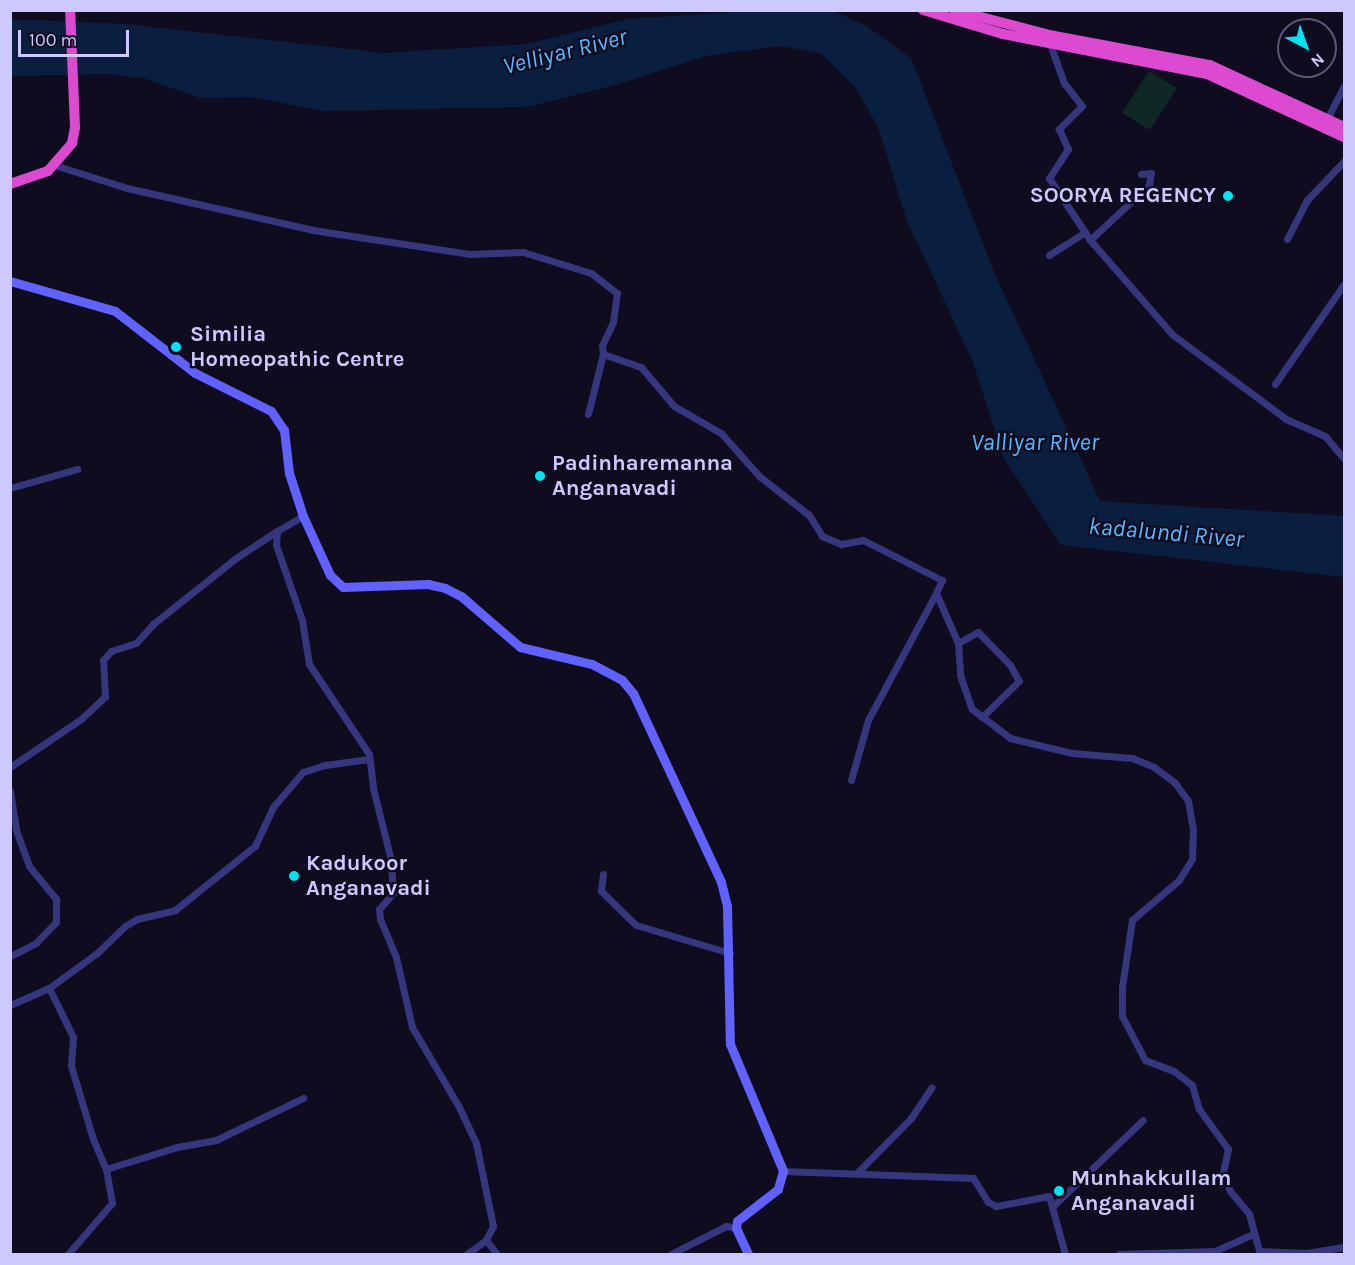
<!DOCTYPE html>
<style>
body{margin:0}
#map{position:relative;width:1355px;height:1265px;overflow:hidden;background:#0e0c1e;font-family:Karla,sans-serif}
div>[style]{position:absolute}
[style*='--x']{left:calc(var(--x)*1px);top:calc(var(--y)*1px);width:calc(var(--w)*1px);rotate:calc(var(--a)*1deg)}
.green>*{inset:0;background:#0f2826}
.water>*{inset:0;background:#0a1f3f}
.minor>*{height:7px;margin:-3.5px;padding:0 3.5px;transform-origin:3.5px;border-radius:3.5px;background:#36367e}
.secondary>*{height:9px;margin:-4.5px;padding:0 4.5px;transform-origin:4.5px;border-radius:4.5px;background:#6061ff}
.trunk>*{height:10px;margin:-5px;padding:0 5px;transform-origin:5px;border-radius:5px;background:#dc4ad2}
.dots>*{width:16px;height:16px;translate:-50% -50%;box-sizing:border-box;border:3px solid #0e0c1e;border-radius:50%}
span{translate:-50% -50%;white-space:nowrap;text-align:center;line-height:1.15;-webkit-text-stroke:4.5px #0e0c1e;paint-order:stroke}
.poi-label{font-size:22px;color:#cdc9ff;font-weight:700}
.right{translate:-100% -50%;text-align:right}
.left{translate:0 -50%;text-align:left}
.water-label{font-size:24px;color:#57b7ff;font-style:italic}
.frame{position:absolute;inset:0;border:12px solid #cdc9ff;pointer-events:none}
.north{position:absolute;left:1277px;top:18px;width:60px;height:60px;box-sizing:border-box;background:#0e0c1e;border:2px solid #5a5878;border-radius:50%;rotate:139deg;font-size:16px;font-weight:700;line-height:24px;text-align:center;color:#cdc9ff}
.north::after{content:'';display:block;margin:auto;width:21px;height:27px;background:#00e3f4;clip-path:polygon(50% 0,100% 100%,50% 72%,0 100%)}
.scale{position:absolute;left:18px;top:30px;width:111px;height:27px;box-sizing:border-box;border:3px solid #cdc9ff;border-top:0;padding-left:8px;font-size:18px;line-height:21px;white-space:nowrap;color:#cdc9ff;-webkit-text-stroke:4px #0e0c1e;paint-order:stroke}
</style>
<div id="map">
<div class="green">
<div style="clip-path:polygon(1149px 71px,1177px 88px,1150px 130px,1122px 113px)"></div>
</div>
<div class="water">
<div style="clip-path:polygon(751px 11px,833px 11px,865px 25px,911px 58px,994px 272px,1100px 501px,1344px 516px,1344px 577px,1061px 545px,1003px 457px,973px 362px,907px 221px,878px 127px,856px 88px,821px 53px,780px 46px,706px 56px,615px 85px,527px 107px,323px 111px,251px 97px,200px 98px,143px 78px,109px 74px,11px 76px,10px 19px,125px 24px,384px 53px,527px 44px,627px 19px)"></div>
</div>
<div class="minor">
<div style="--x:1050;--y:44;--w:41;--a:70.3"></div>
<div style="--x:1064;--y:83;--w:29;--a:52"></div>
<div style="--x:1082;--y:106;--w:33;--a:135"></div>
<div style="--x:1059;--y:129;--w:22;--a:66"></div>
<div style="--x:1068;--y:149;--w:35;--a:123"></div>
<div style="--x:1049;--y:178;--w:74;--a:56.5"></div>
<div style="--x:1090;--y:240;--w:126;--a:48.9"></div>
<div style="--x:1173;--y:335;--w:141;--a:36.6"></div>
<div style="--x:1286;--y:419;--w:43;--a:23.6"></div>
<div style="--x:1325;--y:436;--w:30;--a:50"></div>
<div style="--x:1327;--y:119;--w:37;--a:-63"></div>
<div style="--x:54;--y:165;--w:77;--a:17.5"></div>
<div style="--x:127;--y:188;--w:191;--a:12.7"></div>
<div style="--x:313;--y:230;--w:158;--a:8.7"></div>
<div style="--x:469;--y:254;--w:54;--a:-2.1"></div>
<div style="--x:523;--y:252;--w:71;--a:17.2"></div>
<div style="--x:591;--y:273;--w:33;--a:38"></div>
<div style="--x:617;--y:293;--w:29;--a:98"></div>
<div style="--x:613;--y:322;--w:26;--a:115"></div>
<div style="--x:602;--y:346;--w:8;--a:83"></div>
<div style="--x:603;--y:354;--w:40;--a:18.9"></div>
<div style="--x:641;--y:367;--w:51;--a:49.8"></div>
<div style="--x:674;--y:406;--w:54;--a:29.9"></div>
<div style="--x:721;--y:433;--w:57;--a:48.5"></div>
<div style="--x:759;--y:476;--w:63;--a:38"></div>
<div style="--x:809;--y:515;--w:25;--a:58"></div>
<div style="--x:822;--y:536;--w:21;--a:23"></div>
<div style="--x:841;--y:544;--w:22;--a:-10"></div>
<div style="--x:863;--y:540;--w:89;--a:26.9"></div>
<div style="--x:942;--y:580;--w:14;--a:115"></div>
<div style="--x:936;--y:593;--w:55;--a:66.3"></div>
<div style="--x:958;--y:643;--w:32;--a:86"></div>
<div style="--x:960;--y:675;--w:36;--a:71"></div>
<div style="--x:972;--y:709;--w:48;--a:37.3"></div>
<div style="--x:1010;--y:738;--w:64;--a:13.6"></div>
<div style="--x:1072;--y:753;--w:60;--a:4.8"></div>
<div style="--x:1132;--y:758;--w:24;--a:22"></div>
<div style="--x:1154;--y:767;--w:26;--a:37"></div>
<div style="--x:1175;--y:783;--w:22;--a:54"></div>
<div style="--x:1188;--y:801;--w:28;--a:80"></div>
<div style="--x:1193;--y:829;--w:30;--a:92"></div>
<div style="--x:1192;--y:859;--w:25;--a:122"></div>
<div style="--x:1179;--y:880;--w:62;--a:139.6"></div>
<div style="--x:1132;--y:920;--w:68;--a:98.5"></div>
<div style="--x:1122;--y:987;--w:29;--a:90"></div>
<div style="--x:1122;--y:1016;--w:50;--a:62.4"></div>
<div style="--x:1145;--y:1060;--w:31;--a:21"></div>
<div style="--x:1174;--y:1071;--w:23;--a:38"></div>
<div style="--x:1192;--y:1085;--w:25;--a:74"></div>
<div style="--x:1199;--y:1109;--w:49;--a:54.1"></div>
<div style="--x:1228;--y:1149;--w:24;--a:102"></div>
<div style="--x:1223;--y:1172;--w:20;--a:70"></div>
<div style="--x:1230;--y:1191;--w:30;--a:50"></div>
<div style="--x:1249;--y:1214;--w:41;--a:74.6"></div>
<div style="--x:1287;--y:239;--w:44;--a:-62.9"></div>
<div style="--x:1307;--y:200;--w:54;--a:-46.5"></div>
<div style="--x:1090;--y:240;--w:81;--a:-43"></div>
<div style="--x:1149;--y:185;--w:12;--a:-81"></div>
<div style="--x:1151;--y:173;--w:10;--a:174"></div>
<div style="--x:1049;--y:255;--w:43;--a:-32.6"></div>
<div style="--x:1275;--y:384;--w:121;--a:-55.4"></div>
<div style="--x:588;--y:414;--w:62;--a:-76"></div>
<div style="--x:10;--y:488;--w:70;--a:-15.8"></div>
<div style="--x:303;--y:516;--w:30;--a:150"></div>
<div style="--x:277;--y:531;--w:14;--a:94"></div>
<div style="--x:276;--y:545;--w:79;--a:70.9"></div>
<div style="--x:302;--y:620;--w:45;--a:81"></div>
<div style="--x:309;--y:664;--w:108;--a:56.3"></div>
<div style="--x:369;--y:754;--w:34;--a:83"></div>
<div style="--x:373;--y:788;--w:74;--a:76"></div>
<div style="--x:391;--y:860;--w:33;--a:87"></div>
<div style="--x:393;--y:893;--w:21;--a:131"></div>
<div style="--x:379;--y:909;--w:10;--a:84"></div>
<div style="--x:380;--y:919;--w:41;--a:67.2"></div>
<div style="--x:396;--y:957;--w:72;--a:77.1"></div>
<div style="--x:412;--y:1027;--w:91;--a:59.5"></div>
<div style="--x:458;--y:1105;--w:42;--a:64.7"></div>
<div style="--x:476;--y:1143;--w:85;--a:78.4"></div>
<div style="--x:493;--y:1226;--w:16;--a:117"></div>
<div style="--x:486;--y:1240;--w:24;--a:144"></div>
<div style="--x:958;--y:643;--w:23;--a:-29"></div>
<div style="--x:978;--y:632;--w:46;--a:45.9"></div>
<div style="--x:1010;--y:665;--w:18;--a:61"></div>
<div style="--x:1019;--y:681;--w:52;--a:135.8"></div>
<div style="--x:10;--y:767;--w:86;--a:-34.1"></div>
<div style="--x:81;--y:719;--w:33;--a:-43"></div>
<div style="--x:105;--y:697;--w:37;--a:-93"></div>
<div style="--x:103;--y:660;--w:12;--a:-48"></div>
<div style="--x:111;--y:651;--w:26;--a:-18"></div>
<div style="--x:136;--y:643;--w:25;--a:-48"></div>
<div style="--x:153;--y:624;--w:106;--a:-38.5"></div>
<div style="--x:236;--y:558;--w:49;--a:-33.4"></div>
<div style="--x:851;--y:780;--w:62;--a:-74.2"></div>
<div style="--x:868;--y:720;--w:144;--a:-61.8"></div>
<div style="--x:10;--y:791;--w:39;--a:81"></div>
<div style="--x:16;--y:830;--w:38;--a:70"></div>
<div style="--x:29;--y:866;--w:43;--a:50.7"></div>
<div style="--x:56;--y:899;--w:23;--a:90"></div>
<div style="--x:56;--y:922;--w:29;--a:134"></div>
<div style="--x:36;--y:943;--w:29;--a:153"></div>
<div style="--x:603;--y:874;--w:17;--a:97"></div>
<div style="--x:601;--y:891;--w:49;--a:44.2"></div>
<div style="--x:636;--y:925;--w:98;--a:16.6"></div>
<div style="--x:49;--y:988;--w:59;--a:-36.1"></div>
<div style="--x:97;--y:953;--w:39;--a:-44"></div>
<div style="--x:125;--y:926;--w:14;--a:-30"></div>
<div style="--x:137;--y:919;--w:39;--a:-13"></div>
<div style="--x:175;--y:910;--w:102;--a:-38.7"></div>
<div style="--x:255;--y:846;--w:43;--a:-65.2"></div>
<div style="--x:273;--y:807;--w:46;--a:-49.4"></div>
<div style="--x:303;--y:772;--w:23;--a:-18"></div>
<div style="--x:325;--y:765;--w:44;--a:-7.8"></div>
<div style="--x:10;--y:1005;--w:43;--a:-23.6"></div>
<div style="--x:49;--y:988;--w:55;--a:63.9"></div>
<div style="--x:73;--y:1037;--w:29;--a:94"></div>
<div style="--x:71;--y:1066;--w:76;--a:73.2"></div>
<div style="--x:93;--y:1139;--w:33;--a:67"></div>
<div style="--x:106;--y:1169;--w:35;--a:80"></div>
<div style="--x:112;--y:1203;--w:67;--a:130.8"></div>
<div style="--x:106;--y:1169;--w:74;--a:-17.2"></div>
<div style="--x:177;--y:1147;--w:40;--a:-10"></div>
<div style="--x:216;--y:1140;--w:97;--a:-25.8"></div>
<div style="--x:783;--y:1171;--w:190;--a:2.1"></div>
<div style="--x:973;--y:1178;--w:28;--a:58"></div>
<div style="--x:988;--y:1202;--w:9;--a:27"></div>
<div style="--x:996;--y:1206;--w:54;--a:-10.7"></div>
<div style="--x:1049;--y:1196;--w:60;--a:74.6"></div>
<div style="--x:857;--y:1173;--w:77;--a:-45.5"></div>
<div style="--x:911;--y:1118;--w:37;--a:-56"></div>
<div style="--x:1053;--y:1206;--w:124;--a:-43.7"></div>
<div style="--x:486;--y:1240;--w:18;--a:52"></div>
<div style="--x:1259;--y:1251;--w:47;--a:2.4"></div>
<div style="--x:1306;--y:1253;--w:38;--a:-9"></div>
<div style="--x:671;--y:1254;--w:62;--a:-27"></div>
<div style="--x:726;--y:1226;--w:10;--a:11"></div>
<div style="--x:1119;--y:1254;--w:96;--a:-1.8"></div>
<div style="--x:1215;--y:1251;--w:42;--a:-24.1"></div>
</div>
<div class="secondary">
<div style="--x:10;--y:281;--w:109;--a:15.9"></div>
<div style="--x:115;--y:311;--w:101;--a:37.8"></div>
<div style="--x:195;--y:373;--w:85;--a:26.6"></div>
<div style="--x:271;--y:411;--w:23;--a:56"></div>
<div style="--x:284;--y:430;--w:43;--a:83.4"></div>
<div style="--x:289;--y:473;--w:45;--a:72"></div>
<div style="--x:303;--y:516;--w:65;--a:65.4"></div>
<div style="--x:330;--y:575;--w:18;--a:43"></div>
<div style="--x:343;--y:587;--w:85;--a:-2"></div>
<div style="--x:428;--y:584;--w:17;--a:13"></div>
<div style="--x:445;--y:588;--w:18;--a:27"></div>
<div style="--x:461;--y:596;--w:78;--a:40.8"></div>
<div style="--x:520;--y:647;--w:74;--a:13.3"></div>
<div style="--x:592;--y:664;--w:34;--a:28"></div>
<div style="--x:622;--y:680;--w:17;--a:50"></div>
<div style="--x:633;--y:693;--w:208;--a:65"></div>
<div style="--x:721;--y:882;--w:25;--a:76"></div>
<div style="--x:727;--y:906;--w:138;--a:88.8"></div>
<div style="--x:730;--y:1044;--w:138;--a:67.3"></div>
<div style="--x:783;--y:1171;--w:19;--a:106"></div>
<div style="--x:778;--y:1189;--w:52;--a:142"></div>
<div style="--x:737;--y:1221;--w:7;--a:98"></div>
<div style="--x:736;--y:1228;--w:29;--a:65"></div>
</div>
<div class="trunk">
<div style="--x:923;--y:10;--w:84;--a:16.7"></div>
<div style="--x:1003;--y:34;--w:208;--a:11.1"></div>
<div style="--x:1207;--y:74;--w:151;--a:24.7"></div>
<div style="--x:954;--y:10;--w:98;--a:14.7"></div>
<div style="--x:1049;--y:35;--w:164;--a:10.6"></div>
<div style="--x:1210;--y:65;--w:148;--a:24.8"></div>
<div style="--x:10;--y:184;--w:40;--a:-18.9"></div>
<div style="--x:48;--y:171;--w:37;--a:-49"></div>
<div style="--x:72;--y:143;--w:16;--a:-79"></div>
<div style="--x:75;--y:127;--w:117;--a:-92.4"></div>
</div>
<div class="dots">
<div style="left:1228px;top:196px;background:#00e3f4"></div>
<div style="left:176px;top:347px;background:#00e3f4"></div>
<div style="left:540px;top:476px;background:#00e3f4"></div>
<div style="left:294px;top:876px;background:#00e3f4"></div>
<div style="left:1059px;top:1191px;background:#00e3f4"></div>
</div>
<div class="poi-label">
<span class="right" style="left:1216px;top:196px">SOORYA REGENCY</span>
<span class="left" style="left:190px;top:347px">Similia<br>Homeopathic Centre</span>
<span class="left" style="left:552px;top:476px">Padinharemanna<br>Anganavadi</span>
<span class="left" style="left:306px;top:876px">Kadukoor<br>Anganavadi</span>
<span class="left" style="left:1071px;top:1191px">Munhakkullam<br>Anganavadi</span>
</div>
<div class="water-label">
<span style="left:565px;top:52px;rotate:-14deg">Velliyar River</span>
<span style="left:1035px;top:443px">Valliyar River</span>
<span style="left:1166px;top:533px;rotate:5deg">kadalundi River</span>
</div>
<div class="frame"></div>
<div class="north">N</div>
<div class="scale">100 m</div>
</div>
